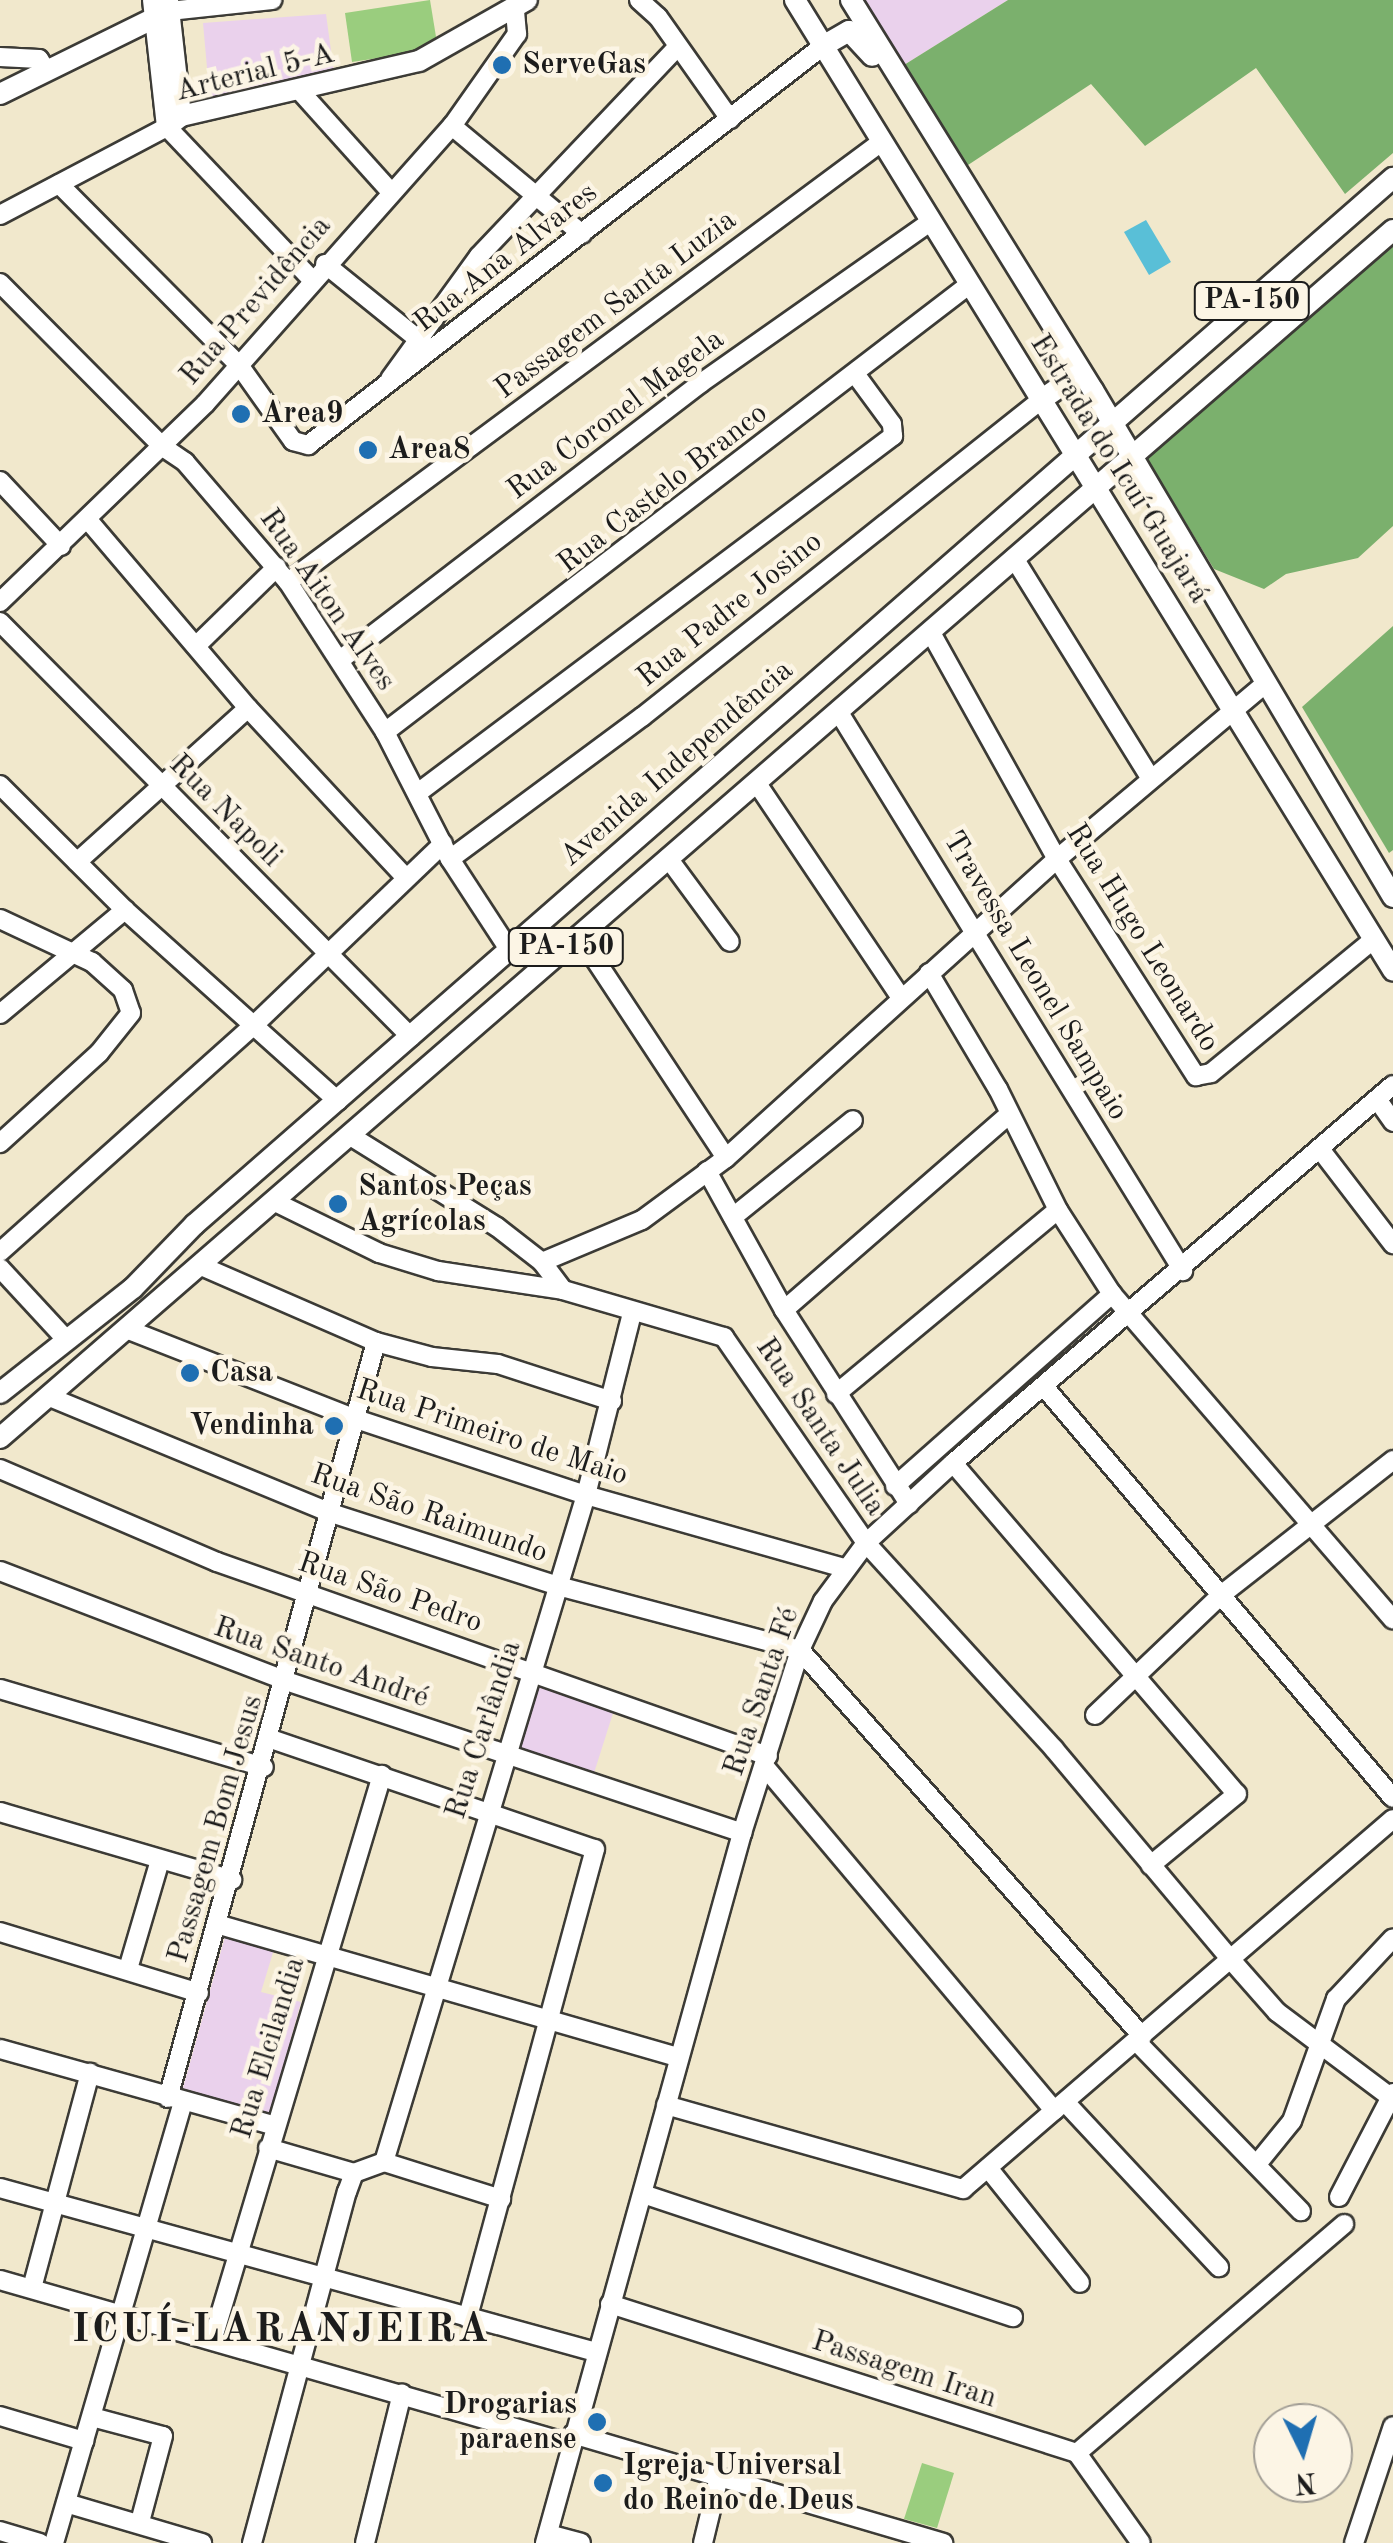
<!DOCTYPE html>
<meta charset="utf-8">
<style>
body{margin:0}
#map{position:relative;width:1393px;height:2543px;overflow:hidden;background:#f1e8cc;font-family:"Old Standard TT",serif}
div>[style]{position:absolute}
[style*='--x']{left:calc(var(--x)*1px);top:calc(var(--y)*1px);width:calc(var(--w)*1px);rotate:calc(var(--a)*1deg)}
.built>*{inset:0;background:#ead1ec}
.green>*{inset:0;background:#9acd7e}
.forest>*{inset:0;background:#7bb06d}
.water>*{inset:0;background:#59bfd7}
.roads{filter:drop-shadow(2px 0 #3c3b36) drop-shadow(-2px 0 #3c3b36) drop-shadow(0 2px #3c3b36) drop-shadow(0 -2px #3c3b36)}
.minor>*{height:18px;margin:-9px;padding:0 9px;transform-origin:9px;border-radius:9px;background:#fff}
.major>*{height:20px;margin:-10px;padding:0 10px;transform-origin:10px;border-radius:10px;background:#fff}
.dots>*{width:28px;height:28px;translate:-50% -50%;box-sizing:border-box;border:5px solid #fcf5e5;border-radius:50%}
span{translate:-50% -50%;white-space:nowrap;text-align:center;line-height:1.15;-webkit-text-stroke:9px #fcf5e5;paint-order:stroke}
.shield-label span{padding:2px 8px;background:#fcf5e5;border:2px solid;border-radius:8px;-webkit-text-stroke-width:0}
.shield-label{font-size:28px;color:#1c1c1c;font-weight:700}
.poi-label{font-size:30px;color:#1c1c1c;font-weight:700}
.left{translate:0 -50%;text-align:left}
.right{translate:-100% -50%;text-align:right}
.street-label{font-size:30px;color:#1c1c1c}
.district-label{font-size:40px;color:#1c1c1c;font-weight:700;letter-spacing:2.5px}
.north{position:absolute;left:1253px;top:2403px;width:100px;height:100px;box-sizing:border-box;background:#fcf5e5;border:2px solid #a29e95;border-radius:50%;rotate:175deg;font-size:28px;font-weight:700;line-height:40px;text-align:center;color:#1c1c1c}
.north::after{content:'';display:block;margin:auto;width:35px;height:45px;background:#1f6fb2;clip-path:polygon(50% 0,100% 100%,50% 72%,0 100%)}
</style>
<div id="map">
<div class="built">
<div style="clip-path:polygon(863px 0,1008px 0,904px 65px)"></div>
<div style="clip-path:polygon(326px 14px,335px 80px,210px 101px,203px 23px)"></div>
<div style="clip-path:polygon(538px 1687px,614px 1710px,594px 1773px,520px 1747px)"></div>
<div style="clip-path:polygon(226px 1933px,275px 1946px,261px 1992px,301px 2002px,270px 2115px,183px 2088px)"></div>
</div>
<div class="green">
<div style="clip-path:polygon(430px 0,438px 49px,352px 62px,345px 13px)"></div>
<div style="clip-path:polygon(922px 2463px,954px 2473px,937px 2528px,904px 2519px)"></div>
</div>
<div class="forest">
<div style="clip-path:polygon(1008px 0,1393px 0,1393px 153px,1345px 194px,1256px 68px,1145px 146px,1091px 84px,965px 167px,904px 65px)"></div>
<div style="clip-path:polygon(1393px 246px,1393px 526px,1358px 558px,1286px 574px,1264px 589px,1214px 569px,1147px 459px)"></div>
<div style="clip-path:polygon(1393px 626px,1393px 850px,1389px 853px,1302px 707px)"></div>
</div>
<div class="water">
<div style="clip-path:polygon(1146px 220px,1171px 262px,1149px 275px,1124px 232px)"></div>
</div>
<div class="roads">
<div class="minor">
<div style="--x:639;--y:0;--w:25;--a:42"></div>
<div style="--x:658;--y:17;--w:125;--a:54.8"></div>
<div style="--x:169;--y:11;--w:104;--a:-6.1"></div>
<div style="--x:0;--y:57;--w:39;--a:3"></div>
<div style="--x:39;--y:59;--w:13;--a:58"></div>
<div style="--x:299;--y:90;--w:135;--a:48"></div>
<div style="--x:452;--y:126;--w:169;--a:39.7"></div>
<div style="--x:59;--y:184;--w:255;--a:45.2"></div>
<div style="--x:239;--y:365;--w:93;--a:54.6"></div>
<div style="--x:293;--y:441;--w:16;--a:15"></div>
<div style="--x:308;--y:445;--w:651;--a:-37.77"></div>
<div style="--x:0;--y:215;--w:189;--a:-27.8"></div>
<div style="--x:167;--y:127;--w:209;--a:46.5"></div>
<div style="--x:325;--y:264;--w:127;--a:38.9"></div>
<div style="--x:0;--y:283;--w:231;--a:45.2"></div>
<div style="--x:163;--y:447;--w:27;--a:34"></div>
<div style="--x:185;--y:462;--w:158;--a:49.4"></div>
<div style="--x:288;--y:582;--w:179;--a:57.1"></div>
<div style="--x:385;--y:732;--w:143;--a:62.9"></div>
<div style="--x:450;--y:859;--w:110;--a:56.9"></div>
<div style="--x:390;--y:379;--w:152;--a:-54.1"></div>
<div style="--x:479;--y:256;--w:288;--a:-46.5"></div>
<div style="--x:0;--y:481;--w:89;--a:46.8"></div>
<div style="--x:88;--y:520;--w:247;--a:49.6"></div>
<div style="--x:248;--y:708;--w:231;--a:47.1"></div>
<div style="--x:1014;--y:558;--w:260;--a:58.2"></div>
<div style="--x:288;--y:582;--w:737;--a:-36.56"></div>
<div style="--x:0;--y:602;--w:285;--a:-44"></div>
<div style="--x:205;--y:404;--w:372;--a:-48.4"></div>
<div style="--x:452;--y:126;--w:113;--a:-54.8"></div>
<div style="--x:517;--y:34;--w:22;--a:-95"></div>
<div style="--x:0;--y:622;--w:584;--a:45.28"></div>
<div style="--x:930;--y:631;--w:261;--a:60.9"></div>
<div style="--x:1057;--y:859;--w:258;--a:57.4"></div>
<div style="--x:1196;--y:1076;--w:15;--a:-11"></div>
<div style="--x:1211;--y:1073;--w:211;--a:-39.4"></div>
<div style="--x:196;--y:646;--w:113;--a:-44.3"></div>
<div style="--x:340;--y:660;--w:455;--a:-37.5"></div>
<div style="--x:701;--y:383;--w:280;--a:-35.1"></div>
<div style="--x:838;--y:711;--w:658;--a:58.36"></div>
<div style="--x:385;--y:732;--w:737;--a:-37.45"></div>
<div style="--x:756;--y:782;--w:258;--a:56.1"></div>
<div style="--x:0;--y:785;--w:177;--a:45"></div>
<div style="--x:125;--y:910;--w:286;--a:41.9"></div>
<div style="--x:419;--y:792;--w:593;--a:-36.91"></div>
<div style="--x:893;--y:436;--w:12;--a:-95"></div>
<div style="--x:892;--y:424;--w:61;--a:-126.3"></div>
<div style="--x:668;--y:858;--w:104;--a:53.6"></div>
<div style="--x:450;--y:859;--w:239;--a:-36.5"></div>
<div style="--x:642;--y:717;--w:510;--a:-38.47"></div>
<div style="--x:77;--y:862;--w:230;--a:-42"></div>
<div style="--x:0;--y:919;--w:102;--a:25.1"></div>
<div style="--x:92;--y:962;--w:42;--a:42.1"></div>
<div style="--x:123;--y:990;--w:24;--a:71"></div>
<div style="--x:131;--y:1013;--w:51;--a:128.7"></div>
<div style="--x:99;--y:1053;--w:134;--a:137.7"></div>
<div style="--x:579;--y:935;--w:267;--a:56.6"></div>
<div style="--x:929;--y:973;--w:135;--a:59.3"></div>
<div style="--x:998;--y:1089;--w:135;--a:63.6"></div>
<div style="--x:1058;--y:1210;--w:100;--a:57.3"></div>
<div style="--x:1112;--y:1294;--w:430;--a:49.2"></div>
<div style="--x:0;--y:1014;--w:163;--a:-39.8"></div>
<div style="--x:1377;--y:1099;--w:28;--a:55"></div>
<div style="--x:349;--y:1135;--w:174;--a:31.9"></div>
<div style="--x:497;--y:1227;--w:57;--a:37.9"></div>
<div style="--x:542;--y:1262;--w:35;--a:53"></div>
<div style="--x:1320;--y:1149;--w:120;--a:52.5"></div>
<div style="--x:707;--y:1171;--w:159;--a:61"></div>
<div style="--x:784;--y:1310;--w:231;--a:57.2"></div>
<div style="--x:273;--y:1201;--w:118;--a:26.1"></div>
<div style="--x:379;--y:1253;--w:62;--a:17"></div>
<div style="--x:438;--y:1271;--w:126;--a:8.6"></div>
<div style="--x:563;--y:1290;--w:168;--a:16.3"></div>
<div style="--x:724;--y:1337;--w:250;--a:55.4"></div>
<div style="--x:866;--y:1543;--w:279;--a:47.6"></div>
<div style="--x:1054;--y:1749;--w:277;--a:50"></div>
<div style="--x:1232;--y:1961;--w:68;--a:48.6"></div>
<div style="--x:1277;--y:2012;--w:145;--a:36.9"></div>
<div style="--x:733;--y:1217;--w:154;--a:-38.9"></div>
<div style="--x:0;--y:1252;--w:341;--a:-41.8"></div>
<div style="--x:254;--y:1025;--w:262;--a:-43.8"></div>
<div style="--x:542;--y:1262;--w:108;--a:-22.8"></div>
<div style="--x:642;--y:1220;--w:104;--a:-36.4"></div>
<div style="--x:726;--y:1158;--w:446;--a:-42.1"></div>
<div style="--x:1057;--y:859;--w:272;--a:-40.1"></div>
<div style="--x:199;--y:1265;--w:193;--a:23.5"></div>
<div style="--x:376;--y:1342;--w:58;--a:15"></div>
<div style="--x:432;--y:1357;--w:66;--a:6.1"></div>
<div style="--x:498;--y:1364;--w:120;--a:18"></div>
<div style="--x:0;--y:1268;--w:94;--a:47.2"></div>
<div style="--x:784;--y:1310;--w:294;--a:-41"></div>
<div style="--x:129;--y:1330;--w:244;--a:21.4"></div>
<div style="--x:356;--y:1419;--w:242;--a:18.3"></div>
<div style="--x:586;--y:1495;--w:268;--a:15.8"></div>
<div style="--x:1046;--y:1389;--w:536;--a:49.69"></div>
<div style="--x:836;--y:1394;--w:288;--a:-39.7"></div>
<div style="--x:52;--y:1398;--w:302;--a:22.4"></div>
<div style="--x:331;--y:1513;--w:238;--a:17.8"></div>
<div style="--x:558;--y:1586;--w:250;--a:14.8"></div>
<div style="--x:800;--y:1650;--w:516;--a:48.46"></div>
<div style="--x:953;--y:1463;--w:436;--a:49.4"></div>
<div style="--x:1237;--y:1794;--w:112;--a:140.5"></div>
<div style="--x:0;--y:1469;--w:236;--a:23.2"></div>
<div style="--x:217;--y:1562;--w:584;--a:19.4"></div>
<div style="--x:895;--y:1486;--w:290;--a:-41.5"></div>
<div style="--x:0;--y:1571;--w:306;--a:21"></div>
<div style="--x:286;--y:1681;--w:481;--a:18.4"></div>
<div style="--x:0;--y:1689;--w:275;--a:16.5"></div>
<div style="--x:1095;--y:1715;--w:174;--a:-43.6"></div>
<div style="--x:1221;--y:1595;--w:219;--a:-38.1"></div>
<div style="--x:271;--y:1739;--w:342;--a:18.8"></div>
<div style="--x:595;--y:1849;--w:486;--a:105.2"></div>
<div style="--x:765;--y:1767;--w:449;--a:49.9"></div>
<div style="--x:0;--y:1812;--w:242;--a:16.3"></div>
<div style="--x:220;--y:1925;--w:476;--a:16.1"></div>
<div style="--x:0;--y:1932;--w:208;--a:17"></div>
<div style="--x:128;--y:1969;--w:114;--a:-73.6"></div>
<div style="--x:1136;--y:2041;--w:237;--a:45.9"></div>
<div style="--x:0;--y:2049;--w:282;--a:15.6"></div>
<div style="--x:168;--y:2098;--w:784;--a:-74.62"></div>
<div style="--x:1065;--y:2102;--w:226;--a:47"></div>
<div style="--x:666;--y:2105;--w:309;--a:15.8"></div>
<div style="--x:963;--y:2189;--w:567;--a:-40.71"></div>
<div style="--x:268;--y:2148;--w:90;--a:16.2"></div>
<div style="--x:384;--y:2162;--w:697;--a:-73.15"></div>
<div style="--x:586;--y:1495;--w:188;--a:-75.8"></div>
<div style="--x:384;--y:2162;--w:123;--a:17.5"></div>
<div style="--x:1257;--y:2164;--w:55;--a:-50.9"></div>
<div style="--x:1292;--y:2121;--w:130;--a:-70.2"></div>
<div style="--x:1336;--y:1999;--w:83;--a:-46.9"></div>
<div style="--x:988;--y:2168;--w:147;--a:51.3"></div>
<div style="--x:0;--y:2188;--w:618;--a:15.39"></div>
<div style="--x:643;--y:2194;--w:390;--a:18.4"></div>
<div style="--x:1339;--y:2197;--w:117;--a:-62.6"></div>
<div style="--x:0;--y:2280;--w:594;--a:16.02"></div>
<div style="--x:32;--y:2288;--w:223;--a:-74.9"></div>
<div style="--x:610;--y:2304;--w:490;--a:17.7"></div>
<div style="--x:1077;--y:2453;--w:110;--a:54.6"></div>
<div style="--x:213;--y:2338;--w:588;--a:-73.29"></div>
<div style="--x:0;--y:2416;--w:88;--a:16.6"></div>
<div style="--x:92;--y:2417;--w:73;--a:15"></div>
<div style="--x:163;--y:2436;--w:89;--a:105"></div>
<div style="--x:573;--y:2434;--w:386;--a:16.4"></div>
<div style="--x:1077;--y:2453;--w:352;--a:-40.6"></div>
<div style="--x:66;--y:2503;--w:142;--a:16.4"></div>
<div style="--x:0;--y:2531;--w:42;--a:16.7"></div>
<div style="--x:548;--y:2534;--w:34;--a:15"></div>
<div style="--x:54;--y:2543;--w:459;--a:-73.7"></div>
<div style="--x:252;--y:2543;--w:364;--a:-74.9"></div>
<div style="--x:347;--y:2192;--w:20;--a:-70"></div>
<div style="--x:354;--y:2173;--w:32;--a:-20"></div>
<div style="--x:365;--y:2543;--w:154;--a:-76.1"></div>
<div style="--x:545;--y:2543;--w:737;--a:-74.49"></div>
<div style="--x:742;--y:1833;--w:192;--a:-72.4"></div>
<div style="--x:800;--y:1650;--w:54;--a:-64.9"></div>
<div style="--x:823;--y:1601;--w:72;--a:-53.4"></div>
<div style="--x:866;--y:1543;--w:118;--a:-42.6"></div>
<div style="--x:953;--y:1463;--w:580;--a:-40.67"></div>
<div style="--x:703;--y:2543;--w:68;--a:-76.4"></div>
<div style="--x:1354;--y:2543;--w:123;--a:-71.6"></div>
</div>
<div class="major">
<div style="--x:153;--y:0;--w:128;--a:83.7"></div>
<div style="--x:167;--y:127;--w:18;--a:-38"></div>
<div style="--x:181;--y:116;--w:244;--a:-13"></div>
<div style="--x:419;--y:61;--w:124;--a:-29.5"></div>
<div style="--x:168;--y:0;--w:117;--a:83.6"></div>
<div style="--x:795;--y:0;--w:1140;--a:58.35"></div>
<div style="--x:851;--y:0;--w:459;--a:58.2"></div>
<div style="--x:1093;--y:390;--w:589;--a:59.39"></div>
<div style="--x:823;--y:46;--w:30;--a:-30"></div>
<div style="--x:849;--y:31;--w:34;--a:47"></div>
<div style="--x:0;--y:94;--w:188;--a:-26.2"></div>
<div style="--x:1041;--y:400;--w:47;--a:-34.7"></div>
<div style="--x:0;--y:1393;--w:169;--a:-38.3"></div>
<div style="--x:133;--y:1288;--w:88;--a:-45.9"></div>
<div style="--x:194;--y:1225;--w:1592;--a:-41.13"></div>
<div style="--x:0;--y:1438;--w:1844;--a:-40.93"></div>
</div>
</div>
<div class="dots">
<div style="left:502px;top:65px;background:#1f6fb2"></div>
<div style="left:241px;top:414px;background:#1f6fb2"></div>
<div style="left:368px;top:450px;background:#1f6fb2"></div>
<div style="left:338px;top:1204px;background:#1f6fb2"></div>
<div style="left:190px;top:1373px;background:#1f6fb2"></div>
<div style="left:334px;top:1426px;background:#1f6fb2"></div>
<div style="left:597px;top:2422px;background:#1f6fb2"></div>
<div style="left:603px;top:2483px;background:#1f6fb2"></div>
</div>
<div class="shield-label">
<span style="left:1252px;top:301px">PA-150</span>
<span style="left:566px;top:947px">PA-150</span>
</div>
<div class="poi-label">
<span class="left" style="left:522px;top:65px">ServeGas</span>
<span class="left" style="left:261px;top:414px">Area9</span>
<span class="left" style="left:388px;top:450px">Area8</span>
<span class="left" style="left:358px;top:1204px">Santos Peças<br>Agrícolas</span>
<span class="left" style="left:210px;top:1373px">Casa</span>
<span class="right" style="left:314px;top:1426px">Vendinha</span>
<span class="right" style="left:577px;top:2422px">Drogarias<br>paraense</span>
<span class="left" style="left:623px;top:2483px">Igreja Universal<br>do Reino de Deus</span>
</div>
<div class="street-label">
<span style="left:255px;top:73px;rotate:-14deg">Arterial 5-A</span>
<span style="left:506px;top:258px;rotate:-38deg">Rua Ana Alvares</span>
<span style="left:256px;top:301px;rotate:-49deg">Rua Previdência</span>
<span style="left:616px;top:305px;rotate:-37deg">Passagem Santa Luzia</span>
<span style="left:616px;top:415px;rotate:-37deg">Rua Coronel Magela</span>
<span style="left:1119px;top:469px;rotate:58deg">Estrada do Icuí Guajará</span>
<span style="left:663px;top:489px;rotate:-38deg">Rua Castelo Branco</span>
<span style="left:327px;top:600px;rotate:55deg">Rua Aiton Alves</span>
<span style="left:730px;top:610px;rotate:-39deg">Rua Padre Josino</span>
<span style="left:677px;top:764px;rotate:-41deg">Avenida Independência</span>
<span style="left:225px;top:811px;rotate:45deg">Rua Napoli</span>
<span style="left:1142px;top:938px;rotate:58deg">Rua Hugo Leonardo</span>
<span style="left:1035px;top:976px;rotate:59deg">Travessa Leonel Sampaio</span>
<span style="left:820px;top:1427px;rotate:56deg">Rua Santa Julia</span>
<span style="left:492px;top:1433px;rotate:18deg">Rua Primeiro de Maio</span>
<span style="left:429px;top:1514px;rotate:19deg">Rua São Raimundo</span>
<span style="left:390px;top:1593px;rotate:19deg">Rua São Pedro</span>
<span style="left:321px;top:1663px;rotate:19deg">Rua Santo André</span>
<span style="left:762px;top:1692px;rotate:-71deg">Rua Santa Fé</span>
<span style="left:484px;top:1730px;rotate:-72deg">Rua Carlândia</span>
<span style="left:216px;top:1829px;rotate:-74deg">Passagem Bom Jesus</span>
<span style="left:269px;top:2048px;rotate:-73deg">Rua Elcilandia</span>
<span style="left:904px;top:2370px;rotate:18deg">Passagem Iran</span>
</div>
<div class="district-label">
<span style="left:281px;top:2331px">ICUÍ-LARANJEIRA</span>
</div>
<div class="north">N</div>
</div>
